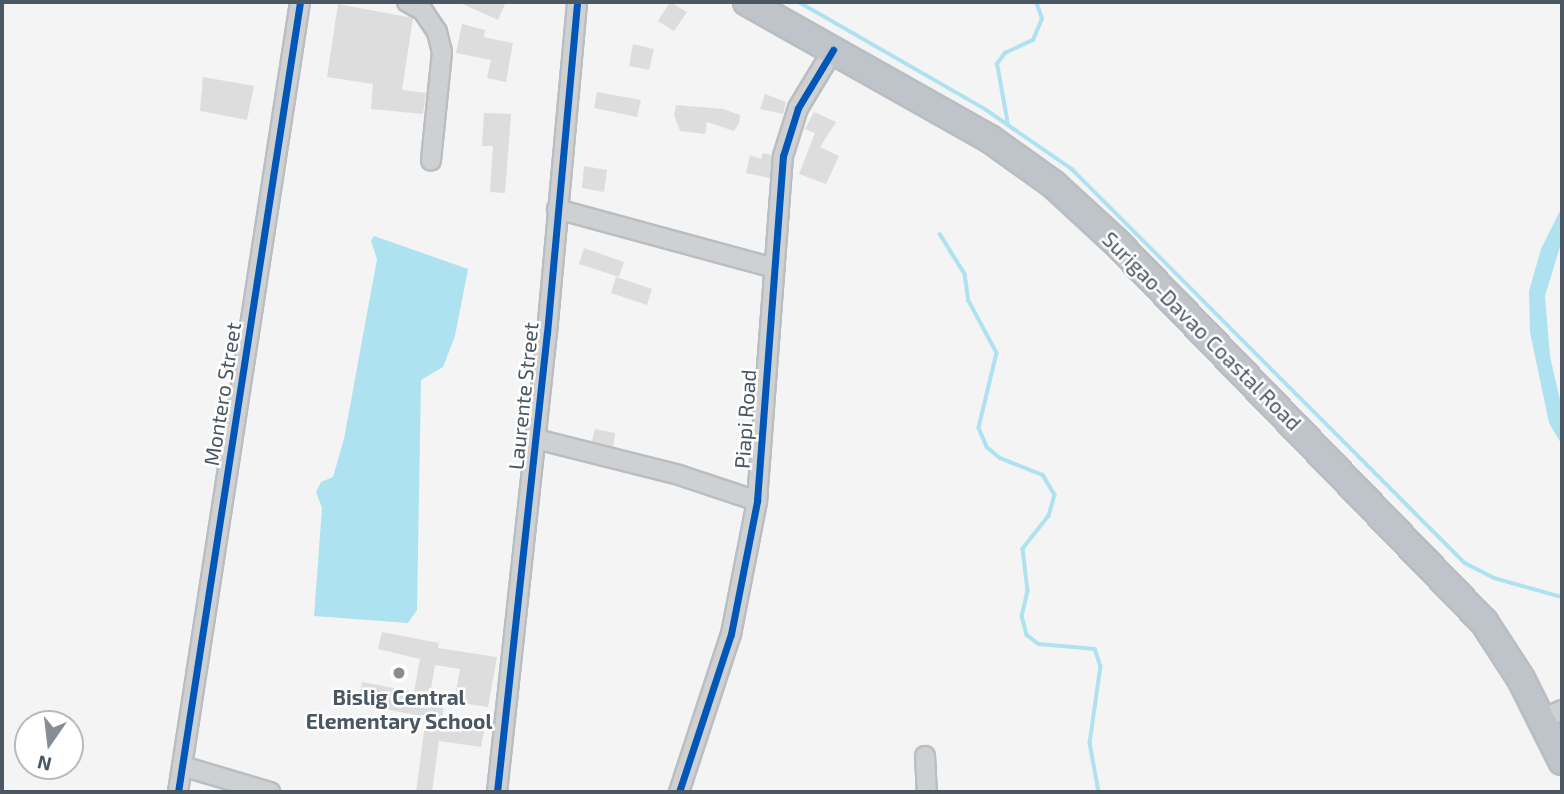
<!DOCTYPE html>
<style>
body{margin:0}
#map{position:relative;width:1564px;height:794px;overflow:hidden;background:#f4f4f4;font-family:"Exo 2",sans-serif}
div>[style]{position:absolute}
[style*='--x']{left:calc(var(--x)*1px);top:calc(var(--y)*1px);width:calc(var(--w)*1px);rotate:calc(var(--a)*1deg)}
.water>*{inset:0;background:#aee2f0}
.stream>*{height:3.5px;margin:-1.75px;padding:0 1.75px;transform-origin:1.75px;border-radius:1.75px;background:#aee2f0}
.building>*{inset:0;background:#ddddde}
.roads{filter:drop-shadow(2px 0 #b9bec3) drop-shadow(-2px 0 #b9bec3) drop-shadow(0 2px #b9bec3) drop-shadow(0 -2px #b9bec3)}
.minor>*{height:18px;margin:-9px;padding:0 9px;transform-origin:9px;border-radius:9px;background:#ced0d2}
.highway>*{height:26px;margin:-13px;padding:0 13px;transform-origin:13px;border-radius:13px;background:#bec4c9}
.cycleway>*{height:7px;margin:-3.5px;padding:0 3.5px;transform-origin:3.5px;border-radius:3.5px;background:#0057b8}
.dots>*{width:19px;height:19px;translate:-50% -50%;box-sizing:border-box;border:4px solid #fff;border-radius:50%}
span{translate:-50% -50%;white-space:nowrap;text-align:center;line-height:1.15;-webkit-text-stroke:5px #fff;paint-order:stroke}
.street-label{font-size:21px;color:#4a5661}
.poi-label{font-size:21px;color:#4a5661;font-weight:700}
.frame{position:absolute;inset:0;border:4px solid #4a5661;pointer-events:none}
.north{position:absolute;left:14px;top:710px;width:70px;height:70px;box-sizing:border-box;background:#fff;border:2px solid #b7bbc0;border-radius:50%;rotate:194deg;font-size:19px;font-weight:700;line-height:28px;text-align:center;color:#4a5661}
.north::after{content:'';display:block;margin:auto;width:24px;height:32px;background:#868d94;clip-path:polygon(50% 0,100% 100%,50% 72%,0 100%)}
</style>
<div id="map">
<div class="water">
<div style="clip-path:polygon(1562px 207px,1562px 240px,1545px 296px,1550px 356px,1562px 409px,1562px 445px,1549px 423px,1530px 332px,1529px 291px,1541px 249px)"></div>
<div style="clip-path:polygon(374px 236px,468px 269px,455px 336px,443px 367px,421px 380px,417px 610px,408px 623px,314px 616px,322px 508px,316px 492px,321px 482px,333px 477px,344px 439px,377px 259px,371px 241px)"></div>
</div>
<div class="stream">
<div style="--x:799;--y:2;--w:215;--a:29.9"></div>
<div style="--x:985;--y:109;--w:106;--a:34.6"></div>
<div style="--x:1072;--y:169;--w:556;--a:45.07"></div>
<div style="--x:1465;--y:563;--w:33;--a:27"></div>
<div style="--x:1494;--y:578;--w:71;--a:15.6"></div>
<div style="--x:1008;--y:125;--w:62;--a:-100.2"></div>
<div style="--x:997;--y:64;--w:14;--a:-54"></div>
<div style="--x:1005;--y:53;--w:31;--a:-25"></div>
<div style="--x:1033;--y:40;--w:23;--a:-67"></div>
<div style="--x:1042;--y:19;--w:18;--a:-109"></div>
<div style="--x:940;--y:234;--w:47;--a:58"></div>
<div style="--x:965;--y:274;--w:27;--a:82"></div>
<div style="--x:969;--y:301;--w:59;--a:61.7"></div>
<div style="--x:997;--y:353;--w:77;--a:103.5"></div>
<div style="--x:979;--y:428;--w:21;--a:67"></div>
<div style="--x:987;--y:447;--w:17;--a:40"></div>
<div style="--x:1000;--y:458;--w:46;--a:21.6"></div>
<div style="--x:1043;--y:475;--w:23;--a:59"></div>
<div style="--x:1055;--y:495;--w:22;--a:106"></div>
<div style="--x:1049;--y:516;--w:42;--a:128.2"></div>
<div style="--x:1023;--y:549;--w:42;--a:83.2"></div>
<div style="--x:1028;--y:591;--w:26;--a:103"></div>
<div style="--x:1022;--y:616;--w:20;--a:75"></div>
<div style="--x:1027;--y:635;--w:15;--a:37"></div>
<div style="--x:1039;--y:644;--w:56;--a:5.1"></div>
<div style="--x:1095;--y:649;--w:18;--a:71"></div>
<div style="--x:1101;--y:666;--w:78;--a:98.1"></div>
<div style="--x:1090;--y:743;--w:50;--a:79.6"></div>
</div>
<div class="building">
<div style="clip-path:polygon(458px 2px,506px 2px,498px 20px)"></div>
<div style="clip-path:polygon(670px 2px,687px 12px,674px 31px,658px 21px)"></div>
<div style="clip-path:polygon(338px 4px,413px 18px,402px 90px,426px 93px,423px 114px,371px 109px,373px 84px,327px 77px)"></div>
<div style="clip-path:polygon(462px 24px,485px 30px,484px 37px,513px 43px,506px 82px,487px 78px,491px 60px,456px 53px)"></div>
<div style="clip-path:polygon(633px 44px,654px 49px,649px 70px,629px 66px)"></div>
<div style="clip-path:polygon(203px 77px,254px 86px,247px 120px,200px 111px)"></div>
<div style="clip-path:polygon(597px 92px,641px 100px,637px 117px,594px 108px)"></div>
<div style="clip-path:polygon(765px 94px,786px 102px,783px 114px,760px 109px)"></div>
<div style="clip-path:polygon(676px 105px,723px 109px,740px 115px,739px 123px,734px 131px,707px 122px,705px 134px,680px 131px,674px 115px)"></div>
<div style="clip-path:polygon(814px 112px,836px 122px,820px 147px,839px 156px,826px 184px,799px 174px,815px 133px,805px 129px)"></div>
<div style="clip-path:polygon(484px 113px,511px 114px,505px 193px,490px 192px,493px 146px,482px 146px)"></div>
<div style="clip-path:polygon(763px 153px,772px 155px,770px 178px,746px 173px,750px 155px,761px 159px)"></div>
<div style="clip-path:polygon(584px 166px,607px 170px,604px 192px,582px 188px)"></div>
<div style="clip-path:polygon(584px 248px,624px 262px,619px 277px,579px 264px)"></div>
<div style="clip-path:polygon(616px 277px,652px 289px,647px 305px,611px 293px)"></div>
<div style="clip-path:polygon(595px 429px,615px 433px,613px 447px,592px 441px)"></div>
<div style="clip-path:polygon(382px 632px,439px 643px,438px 648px,497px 657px,488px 707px,454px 702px,460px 669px,435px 665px,430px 695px,445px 697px,442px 720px,485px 726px,481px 747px,439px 741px,432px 792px,416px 792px,426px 717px,358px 704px,362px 682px,414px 692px,420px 659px,378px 649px)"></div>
</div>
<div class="roads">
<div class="minor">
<div style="--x:407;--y:2;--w:18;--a:29"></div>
<div style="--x:423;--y:11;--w:25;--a:56"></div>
<div style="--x:437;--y:32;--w:21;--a:76"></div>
<div style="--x:442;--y:52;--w:109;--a:95.8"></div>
<div style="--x:557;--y:209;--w:225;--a:15.2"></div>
<div style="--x:536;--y:439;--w:147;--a:14.1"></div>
<div style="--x:679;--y:475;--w:82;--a:18.4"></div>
<div style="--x:1541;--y:719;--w:23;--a:-23"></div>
<div style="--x:925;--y:756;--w:36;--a:87"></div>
<div style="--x:182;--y:766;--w:92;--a:16.5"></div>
<div style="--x:178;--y:792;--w:799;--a:-81.22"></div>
<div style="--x:497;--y:792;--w:462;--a:-83.8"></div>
<div style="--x:547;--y:333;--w:332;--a:-84.8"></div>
<div style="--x:679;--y:792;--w:166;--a:-71.8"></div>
<div style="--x:731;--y:634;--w:136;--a:-78.9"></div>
<div style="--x:757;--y:501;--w:346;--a:-85.7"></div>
<div style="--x:783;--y:156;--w:50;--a:-72.6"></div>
<div style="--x:798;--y:108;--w:68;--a:-58.9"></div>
</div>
<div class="highway">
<div style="--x:747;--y:2;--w:279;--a:29.4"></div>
<div style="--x:990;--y:139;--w:77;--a:35.5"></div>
<div style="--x:1053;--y:184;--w:84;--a:42.6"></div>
<div style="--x:1115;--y:241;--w:530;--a:45.92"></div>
<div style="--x:1484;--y:622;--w:68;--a:57"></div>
<div style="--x:1521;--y:679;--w:92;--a:63.4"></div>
</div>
</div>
<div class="cycleway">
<div style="--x:178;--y:792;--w:799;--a:-81.22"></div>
<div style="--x:497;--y:792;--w:462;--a:-83.8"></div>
<div style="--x:547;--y:333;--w:332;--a:-84.8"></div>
<div style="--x:679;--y:792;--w:166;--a:-71.8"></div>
<div style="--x:731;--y:634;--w:136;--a:-78.9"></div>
<div style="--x:757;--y:501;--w:346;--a:-85.7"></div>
<div style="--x:783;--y:156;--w:50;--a:-72.6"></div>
<div style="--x:798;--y:108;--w:68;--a:-58.9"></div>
</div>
<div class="dots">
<div style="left:399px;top:673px;background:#868d94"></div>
</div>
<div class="street-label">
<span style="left:1202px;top:331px;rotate:45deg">Surigao-Davao Coastal Road</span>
<span style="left:222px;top:394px;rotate:-81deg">Montero Street</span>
<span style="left:523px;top:396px;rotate:-84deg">Laurente Street</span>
<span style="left:745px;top:419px;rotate:-86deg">Piapi Road</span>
</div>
<div class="poi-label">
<span style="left:399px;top:709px">Bislig Central<br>Elementary School</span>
</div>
<div class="frame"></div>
<div class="north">N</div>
</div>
